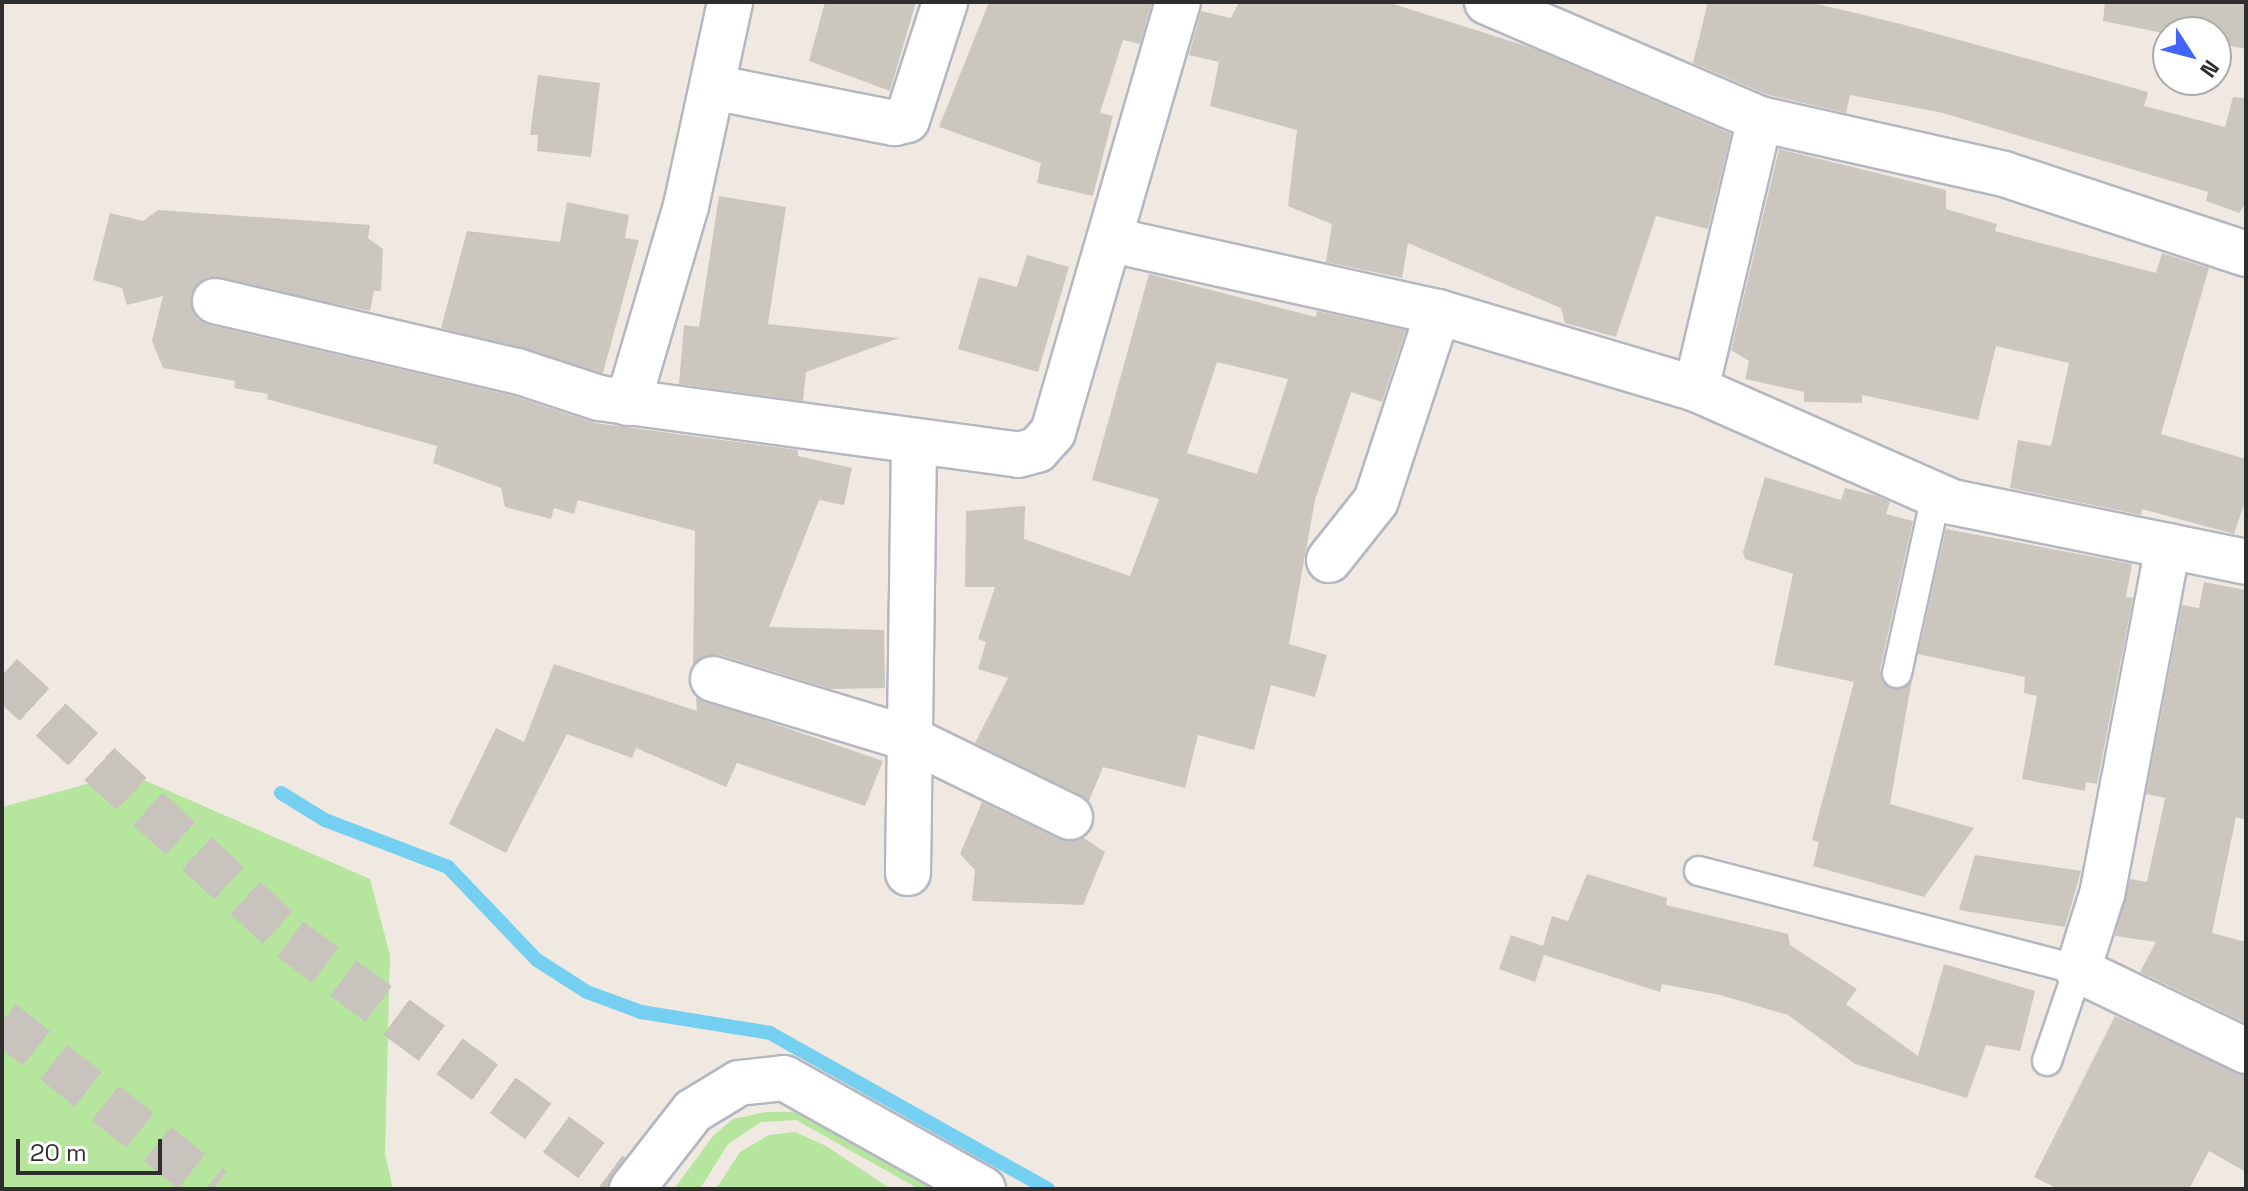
<!DOCTYPE html>
<style>
body{margin:0}
#map{position:relative;width:2248px;height:1191px;overflow:hidden;background:#efe9e1;font-family:"Space Grotesk",sans-serif}
div>[style]{position:absolute}
[style*='--x']{left:calc(var(--x)*1px);top:calc(var(--y)*1px);width:calc(var(--w)*1px);rotate:calc(var(--a)*1deg)}
.green>*{inset:0;background:#b6e59e}
.stream>*{height:14px;margin:-7px;padding:0 7px;transform-origin:7px;border-radius:7px;background:#75cff0}
.building>*{inset:0;background:#cbc7bf}
.motorway-tunnel>*{height:44px;margin-top:-22px;transform-origin:0;background:repeating-linear-gradient(90deg,#c8c4bd 0 44px,transparent 0 66px)}
.roads{filter:drop-shadow(2px 0 #b4b7c1) drop-shadow(-2px 0 #b4b7c1) drop-shadow(0 2px #b4b7c1) drop-shadow(0 -2px #b4b7c1)}
.service>*{height:28px;margin:-14px;padding:0 14px;transform-origin:14px;border-radius:14px;background:#fff}
.minor>*{height:44px;margin:-22px;padding:0 22px;transform-origin:22px;border-radius:22px;background:#fff}
span{translate:-50% -50%;white-space:nowrap;text-align:center;line-height:1.15;-webkit-text-stroke:8px #fff;paint-order:stroke}
.frame{position:absolute;inset:0;border:4px solid #2e2e2e;pointer-events:none}
.north{position:absolute;left:2152px;top:16px;width:80px;height:80px;box-sizing:border-box;background:#fff;border:2px solid #ababab;border-radius:50%;rotate:126deg;font-size:22px;font-weight:700;line-height:32px;text-align:center;color:#2e2e2e}
.north::after{content:'';display:block;margin:auto;width:28px;height:36px;background:#4264fb;clip-path:polygon(50% 0,100% 100%,50% 72%,0 100%)}
.scale{position:absolute;left:16px;top:1139px;width:146px;height:36px;box-sizing:border-box;border:4px solid #2e2e2e;border-top:0;padding-left:10px;font-size:24px;line-height:28px;white-space:nowrap;color:#2e2e2e;-webkit-text-stroke:6px #fff;paint-order:stroke}
</style>
<div id="map">
<div class="green">
<div style="clip-path:polygon(128px 773px,370px 879px,390px 955px,385px 1154px,393px 1189px,2px 1189px,2px 807px)"></div>
<div style="clip-path:polygon(766px 1112px,792px 1112px,838px 1128px,944px 1189px,919px 1189px,796px 1120px,761px 1122px,728px 1144px,700px 1189px,674px 1189px,713px 1136px,733px 1119px)"></div>
<div style="clip-path:polygon(795px 1132px,826px 1146px,891px 1189px,716px 1189px,740px 1152px,769px 1135px)"></div>
</div>
<div class="stream">
<div style="--x:281;--y:793;--w:52;--a:31.5"></div>
<div style="--x:325;--y:820;--w:132;--a:20.9"></div>
<div style="--x:448;--y:867;--w:129;--a:46.3"></div>
<div style="--x:537;--y:960;--w:59;--a:32.6"></div>
<div style="--x:587;--y:992;--w:58;--a:20.3"></div>
<div style="--x:641;--y:1012;--w:131;--a:9.2"></div>
<div style="--x:770;--y:1033;--w:319;--a:29.3"></div>
</div>
<div class="building">
<div style="clip-path:polygon(825px 2px,916px 2px,890px 91px,809px 61px)"></div>
<div style="clip-path:polygon(989px 2px,1152px 2px,1140px 44px,1123px 40px,1100px 113px,1113px 116px,1093px 196px,1037px 183px,1041px 163px,939px 127px)"></div>
<div style="clip-path:polygon(1239px 2px,1387px 2px,1532px 48px,1731px 134px,1708px 229px,1656px 216px,1616px 337px,1565px 323px,1561px 308px,1408px 243px,1402px 278px,1326px 262px,1332px 224px,1288px 206px,1297px 130px,1210px 106px,1219px 62px,1189px 55px,1201px 11px,1231px 18px)"></div>
<div style="clip-path:polygon(1708px 2px,1809px 2px,1901px 24px,2148px 92px,2144px 106px,2225px 127px,2233px 97px,2246px 98px,2246px 203px,2239px 213px,2206px 201px,2208px 192px,1943px 113px,1850px 95px,1846px 113px,1768px 95px,1693px 63px)"></div>
<div style="clip-path:polygon(2105px 2px,2246px 2px,2246px 49px,2216px 43px,2216px 32px,2168px 34px,2103px 21px)"></div>
<div style="clip-path:polygon(538px 75px,600px 83px,591px 157px,537px 151px,538px 135px,530px 135px)"></div>
<div style="clip-path:polygon(1779px 149px,1946px 190px,1946px 209px,1997px 224px,1995px 231px,2156px 273px,2162px 253px,2209px 268px,2161px 434px,2246px 459px,2246px 499px,2234px 534px,2142px 509px,2141px 515px,2010px 488px,2018px 440px,2051px 446px,2069px 363px,1996px 346px,1978px 420px,1862px 395px,1862px 403px,1804px 402px,1804px 392px,1745px 379px,1749px 361px,1731px 350px)"></div>
<div style="clip-path:polygon(719px 196px,786px 207px,768px 324px,899px 338px,806px 372px,803px 401px,679px 384px,684px 325px,699px 327px)"></div>
<div style="clip-path:polygon(567px 202px,629px 215px,625px 238px,639px 240px,603px 373px,441px 328px,467px 231px,560px 242px)"></div>
<div style="clip-path:polygon(158px 210px,370px 225px,368px 238px,383px 249px,381px 291px,374px 291px,370px 311px,208px 277px,191px 296px,197px 319px,209px 325px,510px 395px,595px 423px,798px 450px,798px 456px,852px 468px,844px 505px,819px 500px,769px 627px,884px 630px,885px 688px,831px 689px,720px 655px,693px 665px,695px 531px,578px 500px,574px 514px,554px 508px,551px 519px,505px 507px,501px 488px,433px 463px,437px 446px,267px 399px,268px 394px,234px 388px,235px 381px,163px 368px,152px 341px,163px 296px,127px 305px,122px 288px,93px 280px,110px 213px,143px 221px)"></div>
<div style="clip-path:polygon(1027px 255px,1069px 267px,1038px 372px,958px 349px,979px 277px,1017px 287px)"></div>
<div style="clip-path:polygon(evenodd,1149px 274px,1316px 317px,1317px 311px,1406px 330px,1382px 402px,1351px 392px,1315px 500px,1289px 644px,1327px 655px,1315px 697px,1271px 685px,1254px 750px,1198px 735px,1185px 788px,1103px 767px,1089px 801px,975px 743px,1008px 678px,978px 669px,986px 642px,978px 639px,995px 587px,965px 587px,966px 511px,1025px 506px,1024px 539px,1130px 576px,1159px 499px,1092px 480px,1149px 274px,1217px 362px,1288px 379px,1257px 474px,1187px 453px,1217px 362px)"></div>
<div style="clip-path:polygon(1765px 477px,1841px 500px,1845px 488px,1877px 496px,1890px 502px,1886px 514px,1913px 521px,1880px 670px,1893px 689px,1912px 679px,1890px 804px,1974px 828px,1924px 897px,1813px 866px,1819px 842px,1812px 840px,1854px 682px,1774px 665px,1793px 574px,1745px 559px,1743px 552px)"></div>
<div style="clip-path:polygon(1946px 529px,2132px 564px,2126px 597px,2133px 598px,2097px 784px,2086px 782px,2085px 791px,2022px 779px,2037px 696px,2024px 693px,2025px 677px,1918px 654px)"></div>
<div style="clip-path:polygon(2204px 582px,2246px 590px,2246px 820px,2236px 817px,2212px 933px,2246px 942px,2246px 1023px,2140px 972px,2156px 942px,2115px 936px,2130px 879px,2147px 882px,2165px 798px,2146px 794px,2182px 605px,2199px 608px)"></div>
<div style="clip-path:polygon(554px 664px,697px 711px,696px 697px,883px 761px,865px 806px,737px 763px,726px 787px,636px 748px,632px 758px,567px 734px,506px 853px,449px 824px,496px 728px,524px 742px)"></div>
<div style="clip-path:polygon(982px 802px,1059px 839px,1084px 838px,1105px 852px,1083px 905px,972px 901px,975px 870px,960px 854px)"></div>
<div style="clip-path:polygon(1975px 855px,2081px 871px,2065px 927px,1959px 910px)"></div>
<div style="clip-path:polygon(1587px 874px,1667px 898px,1666px 905px,1788px 934px,1790px 945px,1857px 989px,1846px 1004px,1918px 1056px,1944px 964px,2035px 991px,2020px 1051px,1986px 1045px,1967px 1098px,1855px 1064px,1788px 1015px,1720px 995px,1662px 984px,1660px 992px,1544px 955px,1535px 982px,1499px 969px,1511px 935px,1543px 946px,1552px 916px,1568px 921px)"></div>
<div style="clip-path:polygon(2115px 1016px,2246px 1076px,2246px 1172px,2209px 1151px,2189px 1189px,2058px 1189px,2034px 1177px)"></div>
</div>
<div class="motorway-tunnel">
<div style="--x:2;--y:675;--w:391;--a:42.5"></div>
<div style="--x:290;--y:939;--w:422;--a:36.3"></div>
<div style="--x:2;--y:1021;--w:270;--a:38.4"></div>
</div>
<div class="roads">
<div class="service">
<div style="--x:1897;--y:673;--w:182;--a:-77.6"></div>
<div style="--x:1699;--y:871;--w:392;--a:14.6"></div>
<div style="--x:2078;--y:970;--w:96;--a:108.8"></div>
</div>
<div class="minor">
<div style="--x:1487;--y:2;--w:297;--a:23.2"></div>
<div style="--x:1760;--y:119;--w:250;--a:12.7"></div>
<div style="--x:2004;--y:174;--w:255;--a:18.3"></div>
<div style="--x:712;--y:87;--w:186;--a:11.2"></div>
<div style="--x:894;--y:123;--w:13;--a:-13"></div>
<div style="--x:907;--y:120;--w:124;--a:-72.1"></div>
<div style="--x:1112;--y:240;--w:334;--a:12.5"></div>
<div style="--x:1438;--y:312;--w:269;--a:16.6"></div>
<div style="--x:1696;--y:389;--w:280;--a:23.8"></div>
<div style="--x:1952;--y:502;--w:300;--a:11.5"></div>
<div style="--x:215;--y:301;--w:310;--a:13.1"></div>
<div style="--x:517;--y:371;--w:86;--a:18.2"></div>
<div style="--x:599;--y:398;--w:423;--a:7.7"></div>
<div style="--x:1018;--y:455;--w:20;--a:-15"></div>
<div style="--x:1037;--y:450;--w:24;--a:-48"></div>
<div style="--x:1053;--y:432;--w:448;--a:-73.8"></div>
<div style="--x:1696;--y:389;--w:277;--a:-76.7"></div>
<div style="--x:628;--y:403;--w:205;--a:-73.6"></div>
<div style="--x:686;--y:206;--w:209;--a:-77.8"></div>
<div style="--x:2168;--y:546;--w:354;--a:100.7"></div>
<div style="--x:2102;--y:894;--w:80;--a:107.5"></div>
<div style="--x:2078;--y:970;--w:187;--a:25.7"></div>
<div style="--x:1329;--y:560;--w:75;--a:-51.5"></div>
<div style="--x:1376;--y:501;--w:199;--a:-71.8"></div>
<div style="--x:713;--y:679;--w:206;--a:16.9"></div>
<div style="--x:910;--y:739;--w:178;--a:26"></div>
<div style="--x:908;--y:873;--w:432;--a:-89.2"></div>
<div style="--x:632;--y:1189;--w:99;--a:-52"></div>
<div style="--x:693;--y:1111;--w:54;--a:-31.3"></div>
<div style="--x:739;--y:1083;--w:45;--a:-6.3"></div>
<div style="--x:784;--y:1078;--w:228;--a:29.2"></div>
</div>
</div>
<div class="frame"></div>
<div class="north">N</div>
<div class="scale">20 m</div>
</div>
